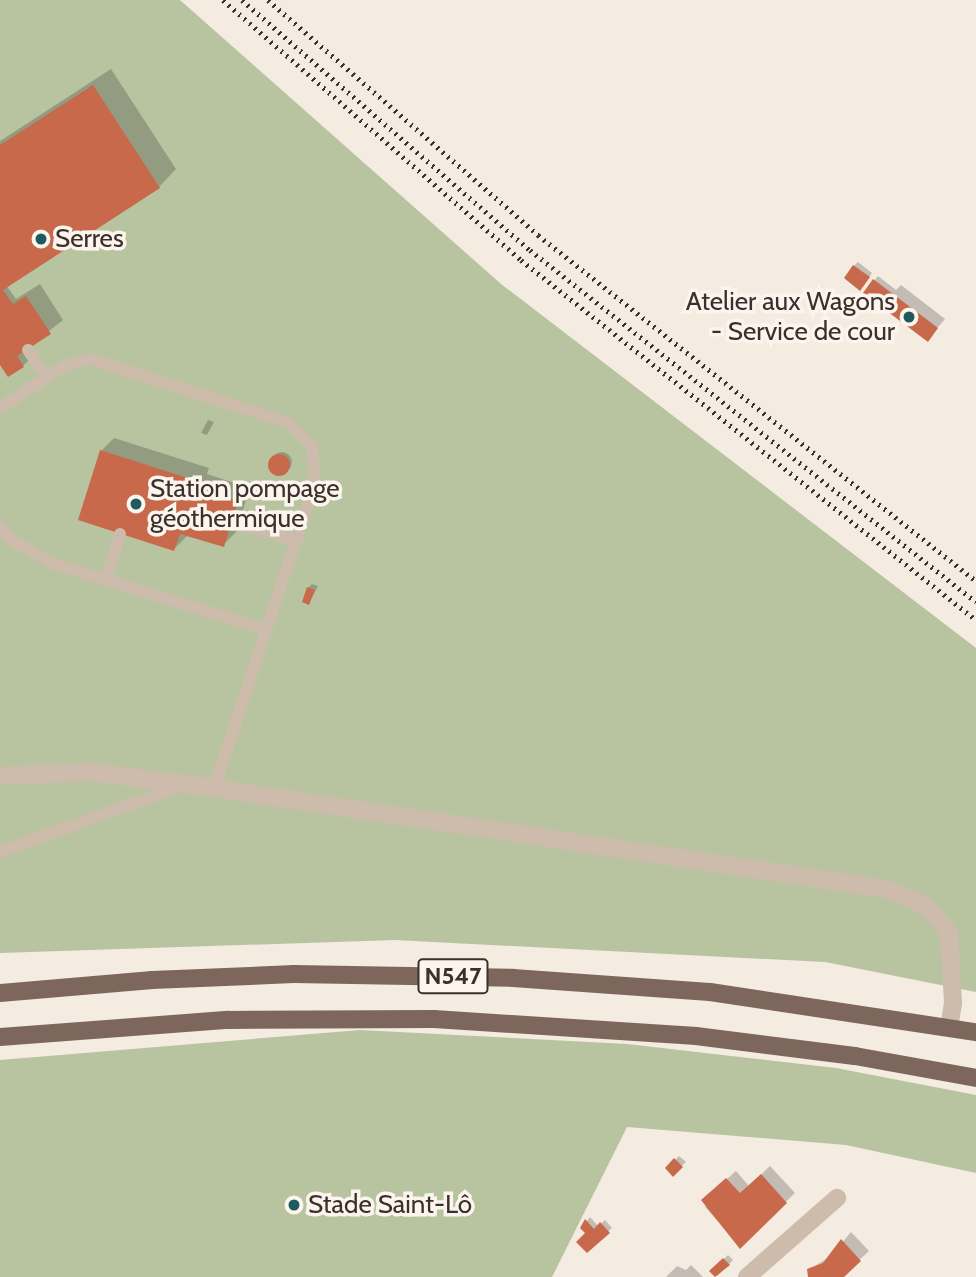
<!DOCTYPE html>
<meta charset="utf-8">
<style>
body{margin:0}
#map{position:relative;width:976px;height:1277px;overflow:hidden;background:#f4ebe1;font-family:Cabin,sans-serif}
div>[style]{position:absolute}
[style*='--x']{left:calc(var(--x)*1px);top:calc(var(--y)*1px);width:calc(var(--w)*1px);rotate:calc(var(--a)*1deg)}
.green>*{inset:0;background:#b8c4a0}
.shadow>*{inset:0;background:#0003}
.round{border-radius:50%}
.building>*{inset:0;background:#c8694b}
.service>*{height:12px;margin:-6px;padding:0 6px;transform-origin:6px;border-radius:6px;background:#cdbbac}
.minor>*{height:18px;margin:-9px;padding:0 9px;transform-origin:9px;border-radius:9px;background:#cdbbac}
.primary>*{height:18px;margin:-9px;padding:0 9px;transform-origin:9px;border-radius:9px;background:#7d675c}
.rail>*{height:5px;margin-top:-2.5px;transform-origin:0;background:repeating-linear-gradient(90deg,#3b302b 0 2px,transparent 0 7px)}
.dots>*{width:19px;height:19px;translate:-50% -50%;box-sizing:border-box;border:4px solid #fbf5ee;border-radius:50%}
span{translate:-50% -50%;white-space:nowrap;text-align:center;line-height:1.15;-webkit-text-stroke:7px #fbf5ee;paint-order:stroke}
.shield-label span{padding:2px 5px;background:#fbf5ee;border:2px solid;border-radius:5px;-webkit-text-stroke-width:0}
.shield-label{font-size:24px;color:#3b302b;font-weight:700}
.poi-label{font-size:26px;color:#3b302b}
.left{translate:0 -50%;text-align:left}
.right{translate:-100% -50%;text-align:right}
</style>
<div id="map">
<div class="green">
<div style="clip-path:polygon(0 0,180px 0,501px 284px,976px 648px,976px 992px,825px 962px,395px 940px,0 953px)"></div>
<div style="clip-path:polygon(360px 1030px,627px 1044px,836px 1068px,976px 1095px,976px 1173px,846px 1145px,627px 1127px,552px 1277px,0 1277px,0 1060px)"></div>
</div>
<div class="shadow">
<div style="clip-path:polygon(111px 69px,176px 169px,159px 187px,6px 285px,16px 299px,40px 284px,63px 320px,31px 345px,36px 353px,23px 366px,0 362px,0 141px)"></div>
<div style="clip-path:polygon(858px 262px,872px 273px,864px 285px,854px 266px)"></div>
<div style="clip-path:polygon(878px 276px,896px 290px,901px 285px,945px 319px,927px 340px,865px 293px)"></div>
<div style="clip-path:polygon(208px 420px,214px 422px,207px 435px,201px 433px)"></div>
<div style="clip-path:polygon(114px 438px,209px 468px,207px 474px,250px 488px,236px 532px,223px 545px,187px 536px,174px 549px,101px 451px)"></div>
<div class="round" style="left:272px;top:452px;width:20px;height:20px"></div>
<div style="clip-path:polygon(312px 584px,318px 586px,309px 603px,308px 588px)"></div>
<div style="clip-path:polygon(679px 1156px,686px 1162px,673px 1174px,667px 1168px)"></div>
<div style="clip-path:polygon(770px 1166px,795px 1193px,740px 1246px,705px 1207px,712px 1192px,736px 1171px,749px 1186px)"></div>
<div style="clip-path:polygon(590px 1217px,598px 1226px,605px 1220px,612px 1228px,587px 1251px,588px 1233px,582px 1227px)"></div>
<div style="clip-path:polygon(851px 1232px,869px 1251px,841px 1277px,809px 1277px,808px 1270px,831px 1256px)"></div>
<div style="clip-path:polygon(728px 1255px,733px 1260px,717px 1276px,712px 1271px)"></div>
<div style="clip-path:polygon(691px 1265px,703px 1277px,666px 1277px,677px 1266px,686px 1270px)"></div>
</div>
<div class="building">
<div style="clip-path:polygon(93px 85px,160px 188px,3px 290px,13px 304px,26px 296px,51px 334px,17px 356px,24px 367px,8px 377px,0 365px,0 145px)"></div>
<div style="clip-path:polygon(853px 265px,870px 277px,860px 291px,844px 278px)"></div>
<div style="clip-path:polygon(873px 279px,938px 328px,928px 342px,863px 293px)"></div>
<div style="clip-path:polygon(100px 450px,197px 481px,195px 487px,238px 501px,224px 547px,180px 534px,174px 551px,78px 520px)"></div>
<div class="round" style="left:268px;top:454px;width:22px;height:22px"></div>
<div style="clip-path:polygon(307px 587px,315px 590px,309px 605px,302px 602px)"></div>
<div style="clip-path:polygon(674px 1158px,683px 1167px,673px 1177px,665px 1168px)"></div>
<div style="clip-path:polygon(761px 1174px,787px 1203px,740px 1249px,701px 1200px,726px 1178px,740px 1193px)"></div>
<div style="clip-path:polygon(585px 1219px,594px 1229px,600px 1222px,610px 1233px,587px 1253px,576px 1242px,585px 1233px,580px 1228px)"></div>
<div style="clip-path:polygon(841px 1239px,861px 1261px,844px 1277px,808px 1277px,807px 1269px,823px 1263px)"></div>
<div style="clip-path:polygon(723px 1258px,730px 1265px,715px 1277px,709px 1271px)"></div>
</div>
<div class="service">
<div style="--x:28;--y:350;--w:32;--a:56"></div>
<div style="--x:0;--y:408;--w:77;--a:-33.3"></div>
<div style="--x:64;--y:366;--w:27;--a:-15"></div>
<div style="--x:90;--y:359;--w:209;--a:17.8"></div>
<div style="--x:289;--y:423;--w:33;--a:45"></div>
<div style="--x:312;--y:446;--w:37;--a:85"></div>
<div style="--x:315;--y:483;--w:321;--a:108.3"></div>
<div style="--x:232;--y:522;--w:68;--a:16.3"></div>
<div style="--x:0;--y:526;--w:15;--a:53"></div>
<div style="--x:9;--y:538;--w:49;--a:30.8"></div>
<div style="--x:51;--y:563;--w:226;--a:17.2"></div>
<div style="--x:106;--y:581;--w:49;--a:-73.4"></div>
<div style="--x:0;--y:852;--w:196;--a:-20"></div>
</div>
<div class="minor">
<div style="--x:0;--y:776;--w:90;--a:-2.5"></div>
<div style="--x:90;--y:772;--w:98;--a:7.1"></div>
<div style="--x:187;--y:784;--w:707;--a:8.54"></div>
<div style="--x:886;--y:889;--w:42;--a:22.3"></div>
<div style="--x:925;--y:905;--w:37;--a:49"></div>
<div style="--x:949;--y:933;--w:70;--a:86.7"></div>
<div style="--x:953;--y:1003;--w:24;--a:99"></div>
<div style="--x:747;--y:1277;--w:120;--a:-41.3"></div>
</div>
<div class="primary">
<div style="--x:0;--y:993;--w:153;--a:-4.9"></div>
<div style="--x:152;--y:980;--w:142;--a:-2.4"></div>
<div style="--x:294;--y:974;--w:219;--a:1"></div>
<div style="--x:513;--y:978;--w:197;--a:4.1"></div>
<div style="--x:710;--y:992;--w:269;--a:8.6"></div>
<div style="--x:0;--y:1037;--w:229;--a:-4.3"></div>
<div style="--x:228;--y:1020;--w:206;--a:-0.3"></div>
<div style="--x:434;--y:1019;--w:263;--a:3.7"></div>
<div style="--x:696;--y:1036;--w:160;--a:7.2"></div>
<div style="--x:855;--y:1056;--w:123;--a:10.3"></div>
</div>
<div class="rail">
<div style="--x:223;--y:0;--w:395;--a:41.1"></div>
<div style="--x:521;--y:260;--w:580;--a:38.35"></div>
<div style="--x:242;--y:0;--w:381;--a:41"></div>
<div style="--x:530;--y:250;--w:568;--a:38.28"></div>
<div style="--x:268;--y:0;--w:358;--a:41"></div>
<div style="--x:538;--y:235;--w:558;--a:38.31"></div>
</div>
<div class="dots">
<div style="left:41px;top:239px;background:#1f5a5e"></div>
<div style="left:909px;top:317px;background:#1f5a5e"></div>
<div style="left:136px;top:504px;background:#1f5a5e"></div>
<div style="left:294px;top:1205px;background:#1f5a5e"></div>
</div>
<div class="shield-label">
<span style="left:453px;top:976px">N547</span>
</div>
<div class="poi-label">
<span class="left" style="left:55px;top:239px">Serres</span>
<span class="right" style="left:895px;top:317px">Atelier aux Wagons<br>- Service de cour</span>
<span class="left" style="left:150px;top:504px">Station pompage<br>géothermique</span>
<span class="left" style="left:308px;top:1205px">Stade Saint-Lô</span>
</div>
</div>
